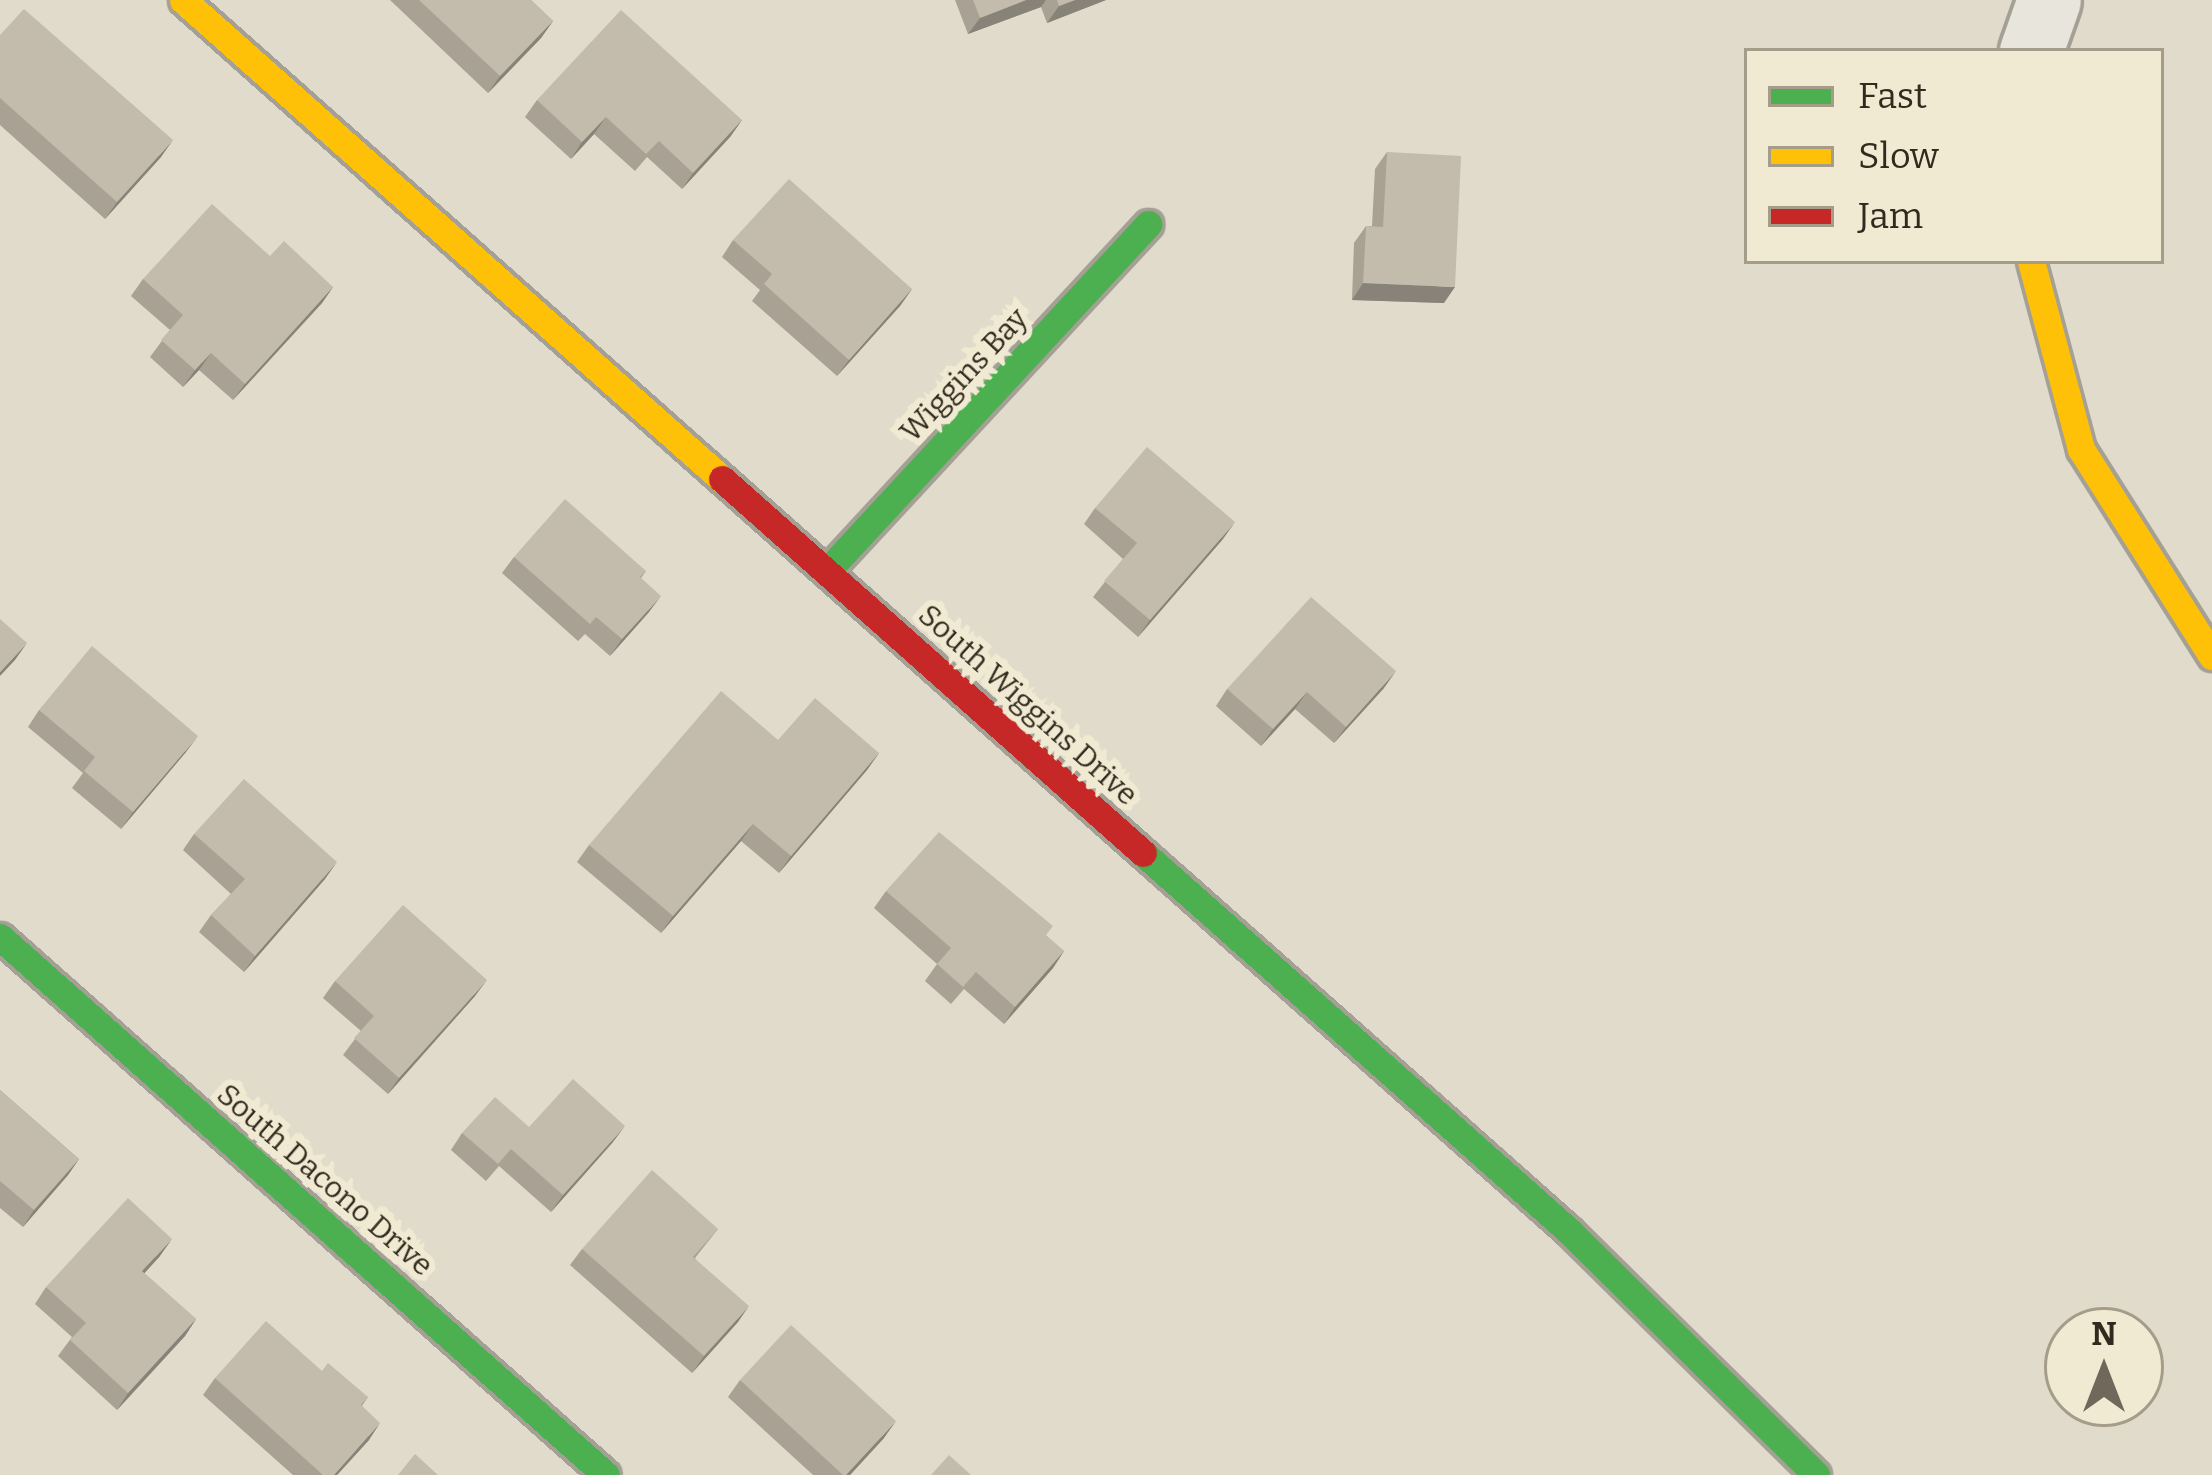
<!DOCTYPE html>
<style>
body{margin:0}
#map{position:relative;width:2212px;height:1475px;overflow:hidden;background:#e0dbcb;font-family:Bitter,serif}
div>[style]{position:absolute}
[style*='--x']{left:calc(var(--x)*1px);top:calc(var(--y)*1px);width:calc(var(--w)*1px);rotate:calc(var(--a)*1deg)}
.roads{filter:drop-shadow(3px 0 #a5a095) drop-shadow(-3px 0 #a5a095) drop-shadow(0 3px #a5a095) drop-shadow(0 -3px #a5a095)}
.street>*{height:63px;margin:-31.5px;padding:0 31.5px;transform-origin:31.5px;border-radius:31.5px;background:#e8e6dc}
.fast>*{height:27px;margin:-13.5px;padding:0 13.5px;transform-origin:13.5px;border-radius:13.5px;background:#4caf50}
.slow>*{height:27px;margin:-13.5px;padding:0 13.5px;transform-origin:13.5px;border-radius:13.5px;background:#ffc107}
.jam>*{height:27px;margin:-13.5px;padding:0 13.5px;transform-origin:13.5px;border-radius:13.5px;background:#c62828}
.wall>*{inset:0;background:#a8a194}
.shaded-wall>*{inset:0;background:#888378}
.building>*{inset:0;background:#c3bbac}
span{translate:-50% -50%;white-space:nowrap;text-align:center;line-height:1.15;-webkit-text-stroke:12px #f1ead2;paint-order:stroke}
.street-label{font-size:30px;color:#322a1e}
.legend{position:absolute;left:1744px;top:48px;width:420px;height:216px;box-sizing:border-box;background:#f1ead2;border:3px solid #a59d8a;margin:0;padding:15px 21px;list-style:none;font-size:36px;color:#322a1e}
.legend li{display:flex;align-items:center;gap:24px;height:60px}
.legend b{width:60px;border:3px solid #a59d8a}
.north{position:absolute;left:2044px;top:1307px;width:120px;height:120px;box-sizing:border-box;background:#f1ead2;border:3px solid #a59d8a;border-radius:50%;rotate:0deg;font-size:33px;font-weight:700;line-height:48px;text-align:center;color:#322a1e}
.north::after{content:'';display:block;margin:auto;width:42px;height:54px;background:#6f685b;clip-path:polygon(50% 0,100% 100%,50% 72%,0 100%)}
</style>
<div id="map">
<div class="roads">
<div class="street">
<div style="--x:2031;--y:51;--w:54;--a:-70.6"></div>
</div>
<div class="fast">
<div style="--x:827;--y:571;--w:473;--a:-47.2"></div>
<div style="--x:1143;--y:853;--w:570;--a:41.58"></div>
<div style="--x:1569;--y:1231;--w:347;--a:44.6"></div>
<div style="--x:0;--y:937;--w:810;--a:41.6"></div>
</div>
<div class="slow">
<div style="--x:183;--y:0;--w:721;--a:41.63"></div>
<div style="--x:2031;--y:261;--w:195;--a:75.1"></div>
<div style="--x:2081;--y:449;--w:245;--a:57.7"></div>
</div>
<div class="jam">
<div style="--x:722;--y:479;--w:563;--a:41.62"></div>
</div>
</div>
<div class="wall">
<div style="clip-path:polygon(390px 0,531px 0,553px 21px,541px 38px,488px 93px)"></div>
<div style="clip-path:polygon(955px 0,1106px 0,1047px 23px,1041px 7px,968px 34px)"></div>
<div style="clip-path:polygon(0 35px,161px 157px,105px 219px,0 125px)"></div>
<div style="clip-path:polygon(537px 100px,742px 120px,730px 137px,682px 189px,647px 157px,635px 171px,594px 134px,571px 159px,525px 117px)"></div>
<div style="clip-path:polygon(1387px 152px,1444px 303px,1352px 300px,1354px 243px,1366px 226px,1372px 226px,1375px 169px)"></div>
<div style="clip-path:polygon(733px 240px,912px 289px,900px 306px,837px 376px,752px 301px,760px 290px,722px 257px)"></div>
<div style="clip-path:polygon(143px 279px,333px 287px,322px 303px,233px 400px,199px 370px,183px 387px,150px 357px,170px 330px,131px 296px)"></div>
<div style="clip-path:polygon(1095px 508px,1223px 539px,1138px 637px,1093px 597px,1123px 559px,1084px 524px)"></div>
<div style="clip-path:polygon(514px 557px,646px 571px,641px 578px,649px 612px,610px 656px,585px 634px,578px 641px,502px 573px)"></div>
<div style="clip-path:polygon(1384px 688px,1334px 743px,1295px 709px,1261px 746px,1216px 706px,1227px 689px)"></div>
<div style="clip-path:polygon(39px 710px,186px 752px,121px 829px,72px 788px,83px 773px,28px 727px)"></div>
<div style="clip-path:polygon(778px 740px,879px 753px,867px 770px,779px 873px,741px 841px,661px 933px,577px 862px,589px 845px)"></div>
<div style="clip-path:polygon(194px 834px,325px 879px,244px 972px,199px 932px,211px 915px,231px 894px,183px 850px)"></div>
<div style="clip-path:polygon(886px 891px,1046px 936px,1064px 951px,1053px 968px,1004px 1024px,964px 989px,951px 1004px,925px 981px,937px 964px,874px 908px)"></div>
<div style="clip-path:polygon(335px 981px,475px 996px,388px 1094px,343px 1055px,361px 1031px,323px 998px)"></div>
<div style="clip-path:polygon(0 1090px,79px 1159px,68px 1175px,23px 1227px,0 1208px)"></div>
<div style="clip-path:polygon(529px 1127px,613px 1142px,551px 1212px,499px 1166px,486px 1181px,451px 1150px,462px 1133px)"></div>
<div style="clip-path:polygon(718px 1229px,695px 1258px,738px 1322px,692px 1373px,570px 1265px,582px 1249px)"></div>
<div style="clip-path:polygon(160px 1256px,144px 1273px,196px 1319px,185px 1336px,117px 1410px,58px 1356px,72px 1337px,35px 1304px,46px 1287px)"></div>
<div style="clip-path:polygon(322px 1371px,368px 1397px,362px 1406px,369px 1440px,337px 1475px,293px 1475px,203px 1395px,215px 1378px)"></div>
<div style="clip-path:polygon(740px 1380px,884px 1438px,850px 1475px,813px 1475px,728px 1397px)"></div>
</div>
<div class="shaded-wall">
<div style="clip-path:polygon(1026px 0,1046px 0,1041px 7px,968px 34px,980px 18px)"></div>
<div style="clip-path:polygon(1075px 0,1106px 0,1047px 23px,1059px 6px)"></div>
<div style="clip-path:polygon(553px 21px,541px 38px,488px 93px,500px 76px)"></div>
<div style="clip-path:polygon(606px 117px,594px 134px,571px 159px,582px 142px)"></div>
<div style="clip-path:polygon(742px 120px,730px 137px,682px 189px,693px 173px)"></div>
<div style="clip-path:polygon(173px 140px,161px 157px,105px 219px,117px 202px)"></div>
<div style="clip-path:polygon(1363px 283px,1455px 287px,1444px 303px,1352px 300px)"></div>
<div style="clip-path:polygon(333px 287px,322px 303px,233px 400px,245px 384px)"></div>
<div style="clip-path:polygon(912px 289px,900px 306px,837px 376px,849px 360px)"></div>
<div style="clip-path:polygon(211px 353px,199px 370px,183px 387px,195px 370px)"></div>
<div style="clip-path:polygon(1235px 522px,1223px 539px,1138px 637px,1150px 620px)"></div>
<div style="clip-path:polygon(661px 596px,649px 612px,610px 656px,622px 639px)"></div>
<div style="clip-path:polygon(27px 643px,15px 660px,0 676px,0 672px)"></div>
<div style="clip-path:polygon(1396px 671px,1384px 688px,1334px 743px,1346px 727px)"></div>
<div style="clip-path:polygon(1307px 692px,1295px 709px,1261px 746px,1273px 729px)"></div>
<div style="clip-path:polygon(198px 736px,186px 752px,121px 829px,133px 812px)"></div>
<div style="clip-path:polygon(879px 753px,867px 770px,779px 873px,791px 856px)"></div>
<div style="clip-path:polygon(753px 824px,741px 841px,661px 933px,673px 916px)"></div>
<div style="clip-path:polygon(337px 862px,325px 879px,244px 972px,255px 956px)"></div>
<div style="clip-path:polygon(1064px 951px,1053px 968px,1004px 1024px,1015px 1007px)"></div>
<div style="clip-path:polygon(487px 980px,475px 996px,388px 1094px,399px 1078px)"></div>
<div style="clip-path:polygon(625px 1126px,613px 1142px,551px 1212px,563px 1195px)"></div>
<div style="clip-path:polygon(79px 1159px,68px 1175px,23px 1227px,34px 1210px)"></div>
<div style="clip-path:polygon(172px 1239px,160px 1256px,131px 1288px,142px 1271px)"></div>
<div style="clip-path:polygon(749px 1306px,738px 1322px,692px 1373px,704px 1356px)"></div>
<div style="clip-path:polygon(196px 1319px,185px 1336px,117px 1410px,128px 1393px)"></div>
<div style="clip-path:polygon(896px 1421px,884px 1438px,850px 1475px,846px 1475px)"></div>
<div style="clip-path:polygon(380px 1423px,369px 1440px,337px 1475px,334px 1475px)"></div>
</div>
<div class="building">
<div style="clip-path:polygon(419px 0,531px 0,553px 21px,500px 76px)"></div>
<div style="clip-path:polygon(973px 0,1026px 0,980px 18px)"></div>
<div style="clip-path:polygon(1057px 0,1075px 0,1059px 6px)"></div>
<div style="clip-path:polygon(24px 9px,173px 140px,117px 202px,0 98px,0 35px)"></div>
<div style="clip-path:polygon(621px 10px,742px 120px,693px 173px,659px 141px,646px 154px,606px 117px,582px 142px,537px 100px)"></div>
<div style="clip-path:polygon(1387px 152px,1461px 156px,1455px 287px,1363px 283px,1366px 226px,1383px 227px)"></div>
<div style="clip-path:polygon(789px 179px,912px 289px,849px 360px,764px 284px,772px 274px,733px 240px)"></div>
<div style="clip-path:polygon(212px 204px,270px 256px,284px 241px,333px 287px,245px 384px,211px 353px,195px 370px,161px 340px,183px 315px,143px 279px)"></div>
<div style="clip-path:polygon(1147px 447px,1235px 522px,1150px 620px,1104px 581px,1137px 543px,1095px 508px)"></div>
<div style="clip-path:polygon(565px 499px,646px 571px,640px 577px,661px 596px,622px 639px,596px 617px,590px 624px,514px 557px)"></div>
<div style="clip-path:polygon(1311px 597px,1396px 671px,1346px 727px,1307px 692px,1273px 729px,1227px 689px)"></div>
<div style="clip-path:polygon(0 619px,27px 643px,0 672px)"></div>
<div style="clip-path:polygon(92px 646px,198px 736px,133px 812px,84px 771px,95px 757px,39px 710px)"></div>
<div style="clip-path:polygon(721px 691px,778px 740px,815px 698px,879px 753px,791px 856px,753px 824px,673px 916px,589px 845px)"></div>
<div style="clip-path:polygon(244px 779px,337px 862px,255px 956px,211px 915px,245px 879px,194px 834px)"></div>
<div style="clip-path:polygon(939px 832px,1053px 926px,1046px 935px,1064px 951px,1015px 1007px,976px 972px,963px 987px,937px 964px,951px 948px,886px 891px)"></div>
<div style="clip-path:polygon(403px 905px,487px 980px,399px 1078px,354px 1038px,374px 1016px,335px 981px)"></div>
<div style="clip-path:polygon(573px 1079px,625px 1126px,563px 1195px,511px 1149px,498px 1164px,462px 1133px,495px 1097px,529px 1127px)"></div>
<div style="clip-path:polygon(0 1090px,79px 1159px,34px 1210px,0 1181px)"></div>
<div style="clip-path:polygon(652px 1170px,718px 1229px,693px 1257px,749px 1306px,704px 1356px,582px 1249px)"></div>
<div style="clip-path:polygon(128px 1198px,172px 1239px,142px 1271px,196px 1319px,128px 1393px,70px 1340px,86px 1323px,46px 1287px)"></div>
<div style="clip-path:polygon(266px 1321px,322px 1371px,328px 1363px,368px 1397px,361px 1405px,380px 1423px,334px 1475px,323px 1475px,215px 1378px)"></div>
<div style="clip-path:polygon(791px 1325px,896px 1421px,846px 1475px,843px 1475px,740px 1380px)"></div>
<div style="clip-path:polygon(415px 1454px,438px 1475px,398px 1475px)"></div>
<div style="clip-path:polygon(949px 1455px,971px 1475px,931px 1475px)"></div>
</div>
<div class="street-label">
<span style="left:964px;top:375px;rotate:-47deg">Wiggins Bay</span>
<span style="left:1028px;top:705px;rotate:42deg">South Wiggins Drive</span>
<span style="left:325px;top:1180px;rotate:41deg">South Dacono Drive</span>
</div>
<ul class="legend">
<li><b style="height:15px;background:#4caf50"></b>Fast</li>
<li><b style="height:15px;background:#ffc107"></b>Slow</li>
<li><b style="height:15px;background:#c62828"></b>Jam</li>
</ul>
<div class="north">N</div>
</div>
